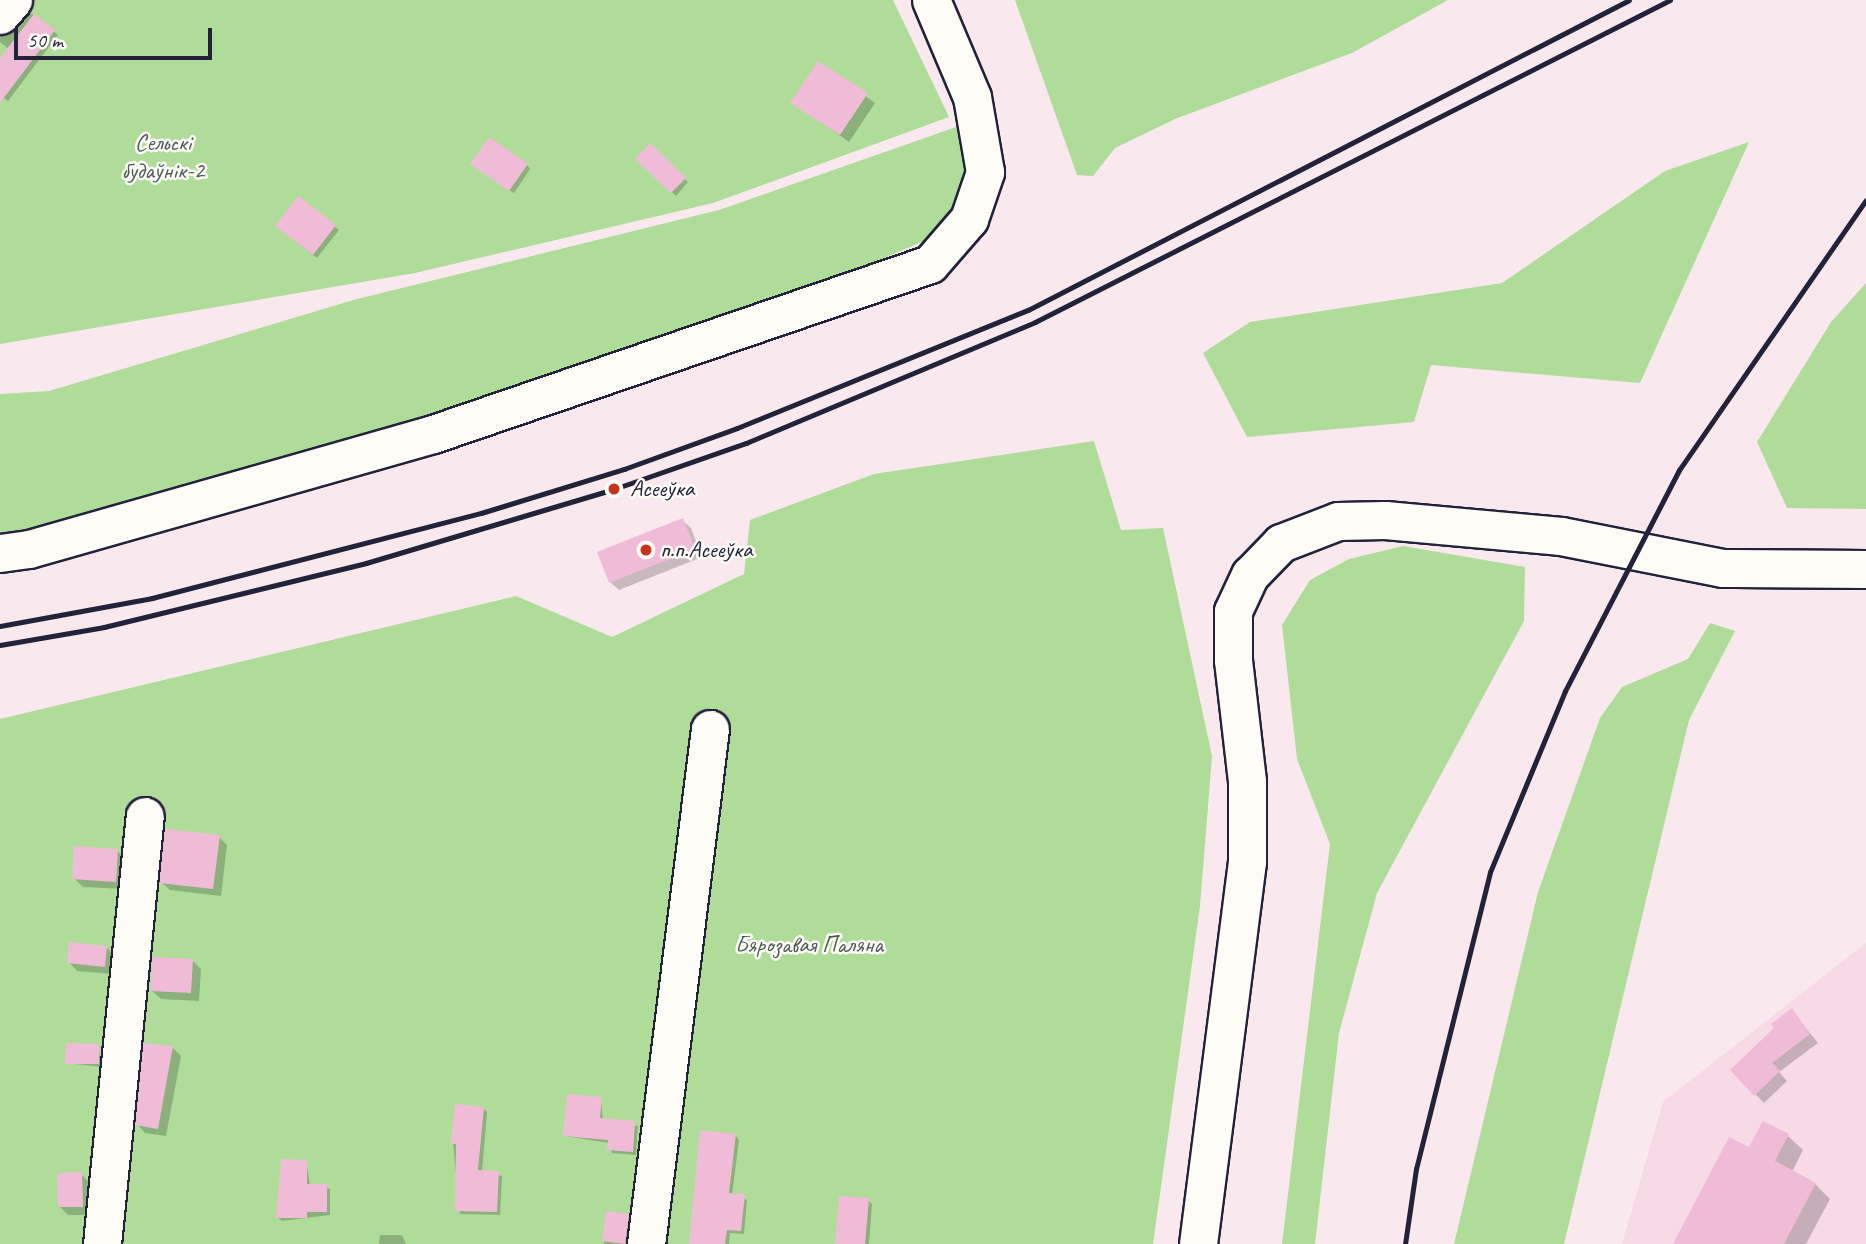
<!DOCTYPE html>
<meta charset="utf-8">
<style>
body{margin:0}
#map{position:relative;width:1866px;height:1244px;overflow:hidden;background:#f9e8ed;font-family:Caveat,sans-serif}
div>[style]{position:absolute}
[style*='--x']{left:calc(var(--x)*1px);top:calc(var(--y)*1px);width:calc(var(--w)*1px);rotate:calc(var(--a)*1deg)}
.built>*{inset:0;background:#f6dae6}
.green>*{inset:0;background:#b0dc9a}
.shadow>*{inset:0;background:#0003}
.building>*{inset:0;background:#f0bbd6}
.roads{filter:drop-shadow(2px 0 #22223b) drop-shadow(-2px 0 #22223b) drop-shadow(0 2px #22223b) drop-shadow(0 -2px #22223b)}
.minor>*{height:37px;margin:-18.5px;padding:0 18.5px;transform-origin:18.5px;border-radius:18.5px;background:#fdfcf7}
.rail>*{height:5px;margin:-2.5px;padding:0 2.5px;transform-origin:2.5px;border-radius:2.5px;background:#22223b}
.dots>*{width:19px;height:19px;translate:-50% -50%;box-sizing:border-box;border:4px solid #fdfcf7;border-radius:50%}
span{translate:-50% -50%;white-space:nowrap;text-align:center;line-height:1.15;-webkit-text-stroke:5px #fdfcf7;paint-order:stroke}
.park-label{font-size:24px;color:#4d5a58}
.poi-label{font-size:24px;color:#22223b}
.left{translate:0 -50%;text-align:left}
.scale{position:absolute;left:14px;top:28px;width:198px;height:32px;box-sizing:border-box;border:4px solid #22223b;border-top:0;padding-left:9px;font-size:21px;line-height:24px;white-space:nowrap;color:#22223b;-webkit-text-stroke:5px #fdfcf7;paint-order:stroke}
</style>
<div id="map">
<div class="built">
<div style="clip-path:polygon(1866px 943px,1866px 1244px,1622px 1244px,1663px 1102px)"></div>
</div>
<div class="green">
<div style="clip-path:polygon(0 0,893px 0,949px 117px,713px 203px,415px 273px,0 344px)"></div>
<div style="clip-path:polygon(1015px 0,1448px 0,1352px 53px,1175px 119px,1115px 148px,1093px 176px,1077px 175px)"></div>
<div style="clip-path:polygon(959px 126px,968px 170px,958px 208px,926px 240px,868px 265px,329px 449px,0 538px,0 394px,49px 391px,357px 299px,719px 210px)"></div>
<div style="clip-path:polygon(1749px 142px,1640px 383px,1431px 365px,1414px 422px,1247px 437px,1203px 353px,1250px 322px,1502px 283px,1665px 171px)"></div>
<div style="clip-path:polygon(1866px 283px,1866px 509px,1787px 508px,1757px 442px,1831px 322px)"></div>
<div style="clip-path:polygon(1094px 441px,1121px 530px,1163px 528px,1212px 756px,1200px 906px,1153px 1244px,0 1244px,0 719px,516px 596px,612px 637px,744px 574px,750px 520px,874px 474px)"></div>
<div style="clip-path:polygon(1403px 546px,1525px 567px,1524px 621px,1377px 893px,1339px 1033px,1315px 1244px,1282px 1244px,1330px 844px,1297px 759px,1282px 625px,1310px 580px,1349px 559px)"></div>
<div style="clip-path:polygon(1710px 623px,1735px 631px,1689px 720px,1564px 1244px,1454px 1244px,1538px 892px,1600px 718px,1622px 687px,1688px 659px)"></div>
</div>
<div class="shadow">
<div style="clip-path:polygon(31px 13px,58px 35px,8px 101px,0 95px,0 61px,9px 49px,0 42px,0 35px,8px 36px)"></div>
<div style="clip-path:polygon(819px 63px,875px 103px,849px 142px,793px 102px)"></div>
<div style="clip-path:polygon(650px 146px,688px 182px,676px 196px,637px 159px)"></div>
<div style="clip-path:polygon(527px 165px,530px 169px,514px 193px,476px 167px)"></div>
<div style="clip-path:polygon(299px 198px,339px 230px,317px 258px,281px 230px)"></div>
<div style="clip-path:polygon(682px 520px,691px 528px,702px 557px,619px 590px,610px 582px)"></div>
<div style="clip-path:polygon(219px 837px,227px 845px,221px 896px,170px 890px,161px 882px)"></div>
<div style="clip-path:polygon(117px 851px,126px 859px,124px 889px,83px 887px,74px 878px)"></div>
<div style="clip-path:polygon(107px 948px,115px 956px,113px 974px,77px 971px,69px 962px)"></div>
<div style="clip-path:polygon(193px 961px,201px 969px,199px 1001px,161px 999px,152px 991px)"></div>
<div style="clip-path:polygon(1792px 1011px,1818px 1043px,1779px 1072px,1787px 1081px,1764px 1103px,1732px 1070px)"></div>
<div style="clip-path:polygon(98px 1046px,102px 1067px,67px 1063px)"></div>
<div style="clip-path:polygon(173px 1048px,181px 1056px,166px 1136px,145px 1133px,137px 1124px)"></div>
<div style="clip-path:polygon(601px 1099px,603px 1120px,638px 1126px,636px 1155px,612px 1153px,609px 1143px,565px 1136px)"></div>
<div style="clip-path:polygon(484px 1109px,487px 1112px,482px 1172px,502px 1176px,500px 1215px,460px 1214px,453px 1143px)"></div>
<div style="clip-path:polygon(736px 1136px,739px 1140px,732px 1195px,747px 1200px,744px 1234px,730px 1233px,729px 1244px,691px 1244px)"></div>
<div style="clip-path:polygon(1788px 1136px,1803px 1150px,1792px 1172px,1815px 1184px,1830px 1199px,1806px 1244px,1675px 1244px,1750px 1149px)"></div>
<div style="clip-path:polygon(306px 1161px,310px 1185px,330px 1189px,330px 1215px,282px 1221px,278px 1218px)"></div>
<div style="clip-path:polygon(81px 1174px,90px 1183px,90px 1215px,68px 1215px,59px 1206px)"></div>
<div style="clip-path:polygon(868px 1200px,872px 1204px,869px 1244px,836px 1244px)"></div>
<div style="clip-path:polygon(608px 1213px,632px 1219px,629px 1244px,604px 1244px)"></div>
<div style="clip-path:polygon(380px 1235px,402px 1235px,406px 1244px,379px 1244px)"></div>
</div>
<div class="building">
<div style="clip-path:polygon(34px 14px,55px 30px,0 103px,0 58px)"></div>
<div style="clip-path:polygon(818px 61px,868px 93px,840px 135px,790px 103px)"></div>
<div style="clip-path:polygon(489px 137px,528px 164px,509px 191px,470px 164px)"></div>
<div style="clip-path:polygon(650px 143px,686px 178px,671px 193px,635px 159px)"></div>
<div style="clip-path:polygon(298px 196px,336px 225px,313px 255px,275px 226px)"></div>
<div style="clip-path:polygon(683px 518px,695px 549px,609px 583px,597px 552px)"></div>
<div style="clip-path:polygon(165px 829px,220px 835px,213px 889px,159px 883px)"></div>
<div style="clip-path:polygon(74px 846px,118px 849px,116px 882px,72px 879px)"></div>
<div style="clip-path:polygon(69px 942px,107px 946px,105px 967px,67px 963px)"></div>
<div style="clip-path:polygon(152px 957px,193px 959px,191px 993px,151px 991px)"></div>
<div style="clip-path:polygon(1792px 1008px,1810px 1034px,1772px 1063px,1780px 1071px,1754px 1096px,1730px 1070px,1774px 1028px,1771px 1024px)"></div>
<div style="clip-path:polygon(66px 1043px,99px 1044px,99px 1064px,65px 1064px)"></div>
<div style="clip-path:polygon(143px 1043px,173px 1046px,158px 1129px,135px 1125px)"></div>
<div style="clip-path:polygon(567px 1094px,602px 1097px,600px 1118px,635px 1121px,633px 1152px,607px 1150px,608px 1140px,563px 1136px)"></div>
<div style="clip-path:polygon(455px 1104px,484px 1107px,478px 1170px,499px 1171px,497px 1212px,455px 1211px,456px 1144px,451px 1144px)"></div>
<div style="clip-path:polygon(1763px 1121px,1789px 1134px,1775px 1161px,1816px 1183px,1784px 1244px,1673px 1244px,1729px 1137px,1749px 1147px)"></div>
<div style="clip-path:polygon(700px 1130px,736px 1134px,729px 1193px,745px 1194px,741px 1231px,727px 1230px,725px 1244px,689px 1244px)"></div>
<div style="clip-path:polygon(281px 1159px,307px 1160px,307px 1184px,327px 1184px,327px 1212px,307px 1212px,307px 1218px,276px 1218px)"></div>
<div style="clip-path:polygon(82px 1172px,83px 1207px,58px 1207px,57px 1173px)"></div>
<div style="clip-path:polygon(839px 1196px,869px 1198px,865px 1244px,835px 1244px)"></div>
<div style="clip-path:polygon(606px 1211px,629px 1214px,625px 1244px,602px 1241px)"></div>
</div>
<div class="roads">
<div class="minor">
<div style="--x:0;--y:15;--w:20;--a:-49"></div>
<div style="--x:0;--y:553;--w:29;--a:-8"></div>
<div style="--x:29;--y:549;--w:420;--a:-15.9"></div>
<div style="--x:433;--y:434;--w:525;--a:-18.88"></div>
<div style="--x:930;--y:264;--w:60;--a:-49.1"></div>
<div style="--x:969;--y:219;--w:50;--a:-71.2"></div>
<div style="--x:985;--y:172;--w:76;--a:-99.8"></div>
<div style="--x:972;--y:97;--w:105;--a:-112.9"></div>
<div style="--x:102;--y:1244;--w:430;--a:-84.3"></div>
<div style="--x:646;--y:1244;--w:519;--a:-82.92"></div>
<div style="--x:1198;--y:1244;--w:385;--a:-82.7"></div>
<div style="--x:1247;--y:862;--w:81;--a:-90"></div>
<div style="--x:1247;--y:781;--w:122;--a:-96.6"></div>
<div style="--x:1233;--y:660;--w:49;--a:-90"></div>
<div style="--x:1233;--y:611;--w:40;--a:-65"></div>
<div style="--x:1250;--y:575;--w:45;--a:-45.9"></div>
<div style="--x:1281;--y:543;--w:61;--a:-21.1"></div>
<div style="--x:1338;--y:521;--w:47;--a:-1.2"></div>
<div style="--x:1385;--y:520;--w:177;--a:5.2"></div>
<div style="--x:1561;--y:536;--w:164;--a:11.2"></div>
<div style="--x:1722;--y:568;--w:144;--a:0.4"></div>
</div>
</div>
<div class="rail">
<div style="--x:0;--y:626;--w:155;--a:-10.4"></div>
<div style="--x:152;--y:598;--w:340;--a:-14.5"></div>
<div style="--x:481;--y:513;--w:150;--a:-17.1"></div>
<div style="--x:624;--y:469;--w:120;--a:-19.9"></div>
<div style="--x:737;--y:428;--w:314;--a:-22.1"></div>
<div style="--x:1028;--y:310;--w:676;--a:-27.28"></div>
<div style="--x:0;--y:645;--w:106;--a:-9.8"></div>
<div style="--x:104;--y:627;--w:270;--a:-13.7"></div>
<div style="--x:366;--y:563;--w:259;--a:-16.6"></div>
<div style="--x:614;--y:489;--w:140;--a:-19.2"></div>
<div style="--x:746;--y:443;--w:313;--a:-22.7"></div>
<div style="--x:1035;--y:322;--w:712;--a:-26.89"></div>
<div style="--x:1405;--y:1244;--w:76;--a:-81.7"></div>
<div style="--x:1416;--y:1169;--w:306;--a:-76"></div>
<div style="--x:1490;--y:872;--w:196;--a:-67.5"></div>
<div style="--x:1565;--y:691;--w:249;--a:-62.7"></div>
<div style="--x:1679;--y:470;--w:328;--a:-55.3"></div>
</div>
<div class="dots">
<div style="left:614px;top:489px;background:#c8321e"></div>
<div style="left:646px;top:550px;background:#c8321e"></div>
</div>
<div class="park-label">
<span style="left:163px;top:157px">Сельскі<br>будаўнік-2</span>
<span style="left:809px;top:945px">Бярозавая Паляна</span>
</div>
<div class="poi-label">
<span class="left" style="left:630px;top:489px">Асееўка</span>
<span class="left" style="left:660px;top:550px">п.п.Асееўка</span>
</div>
<div class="scale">50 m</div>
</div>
